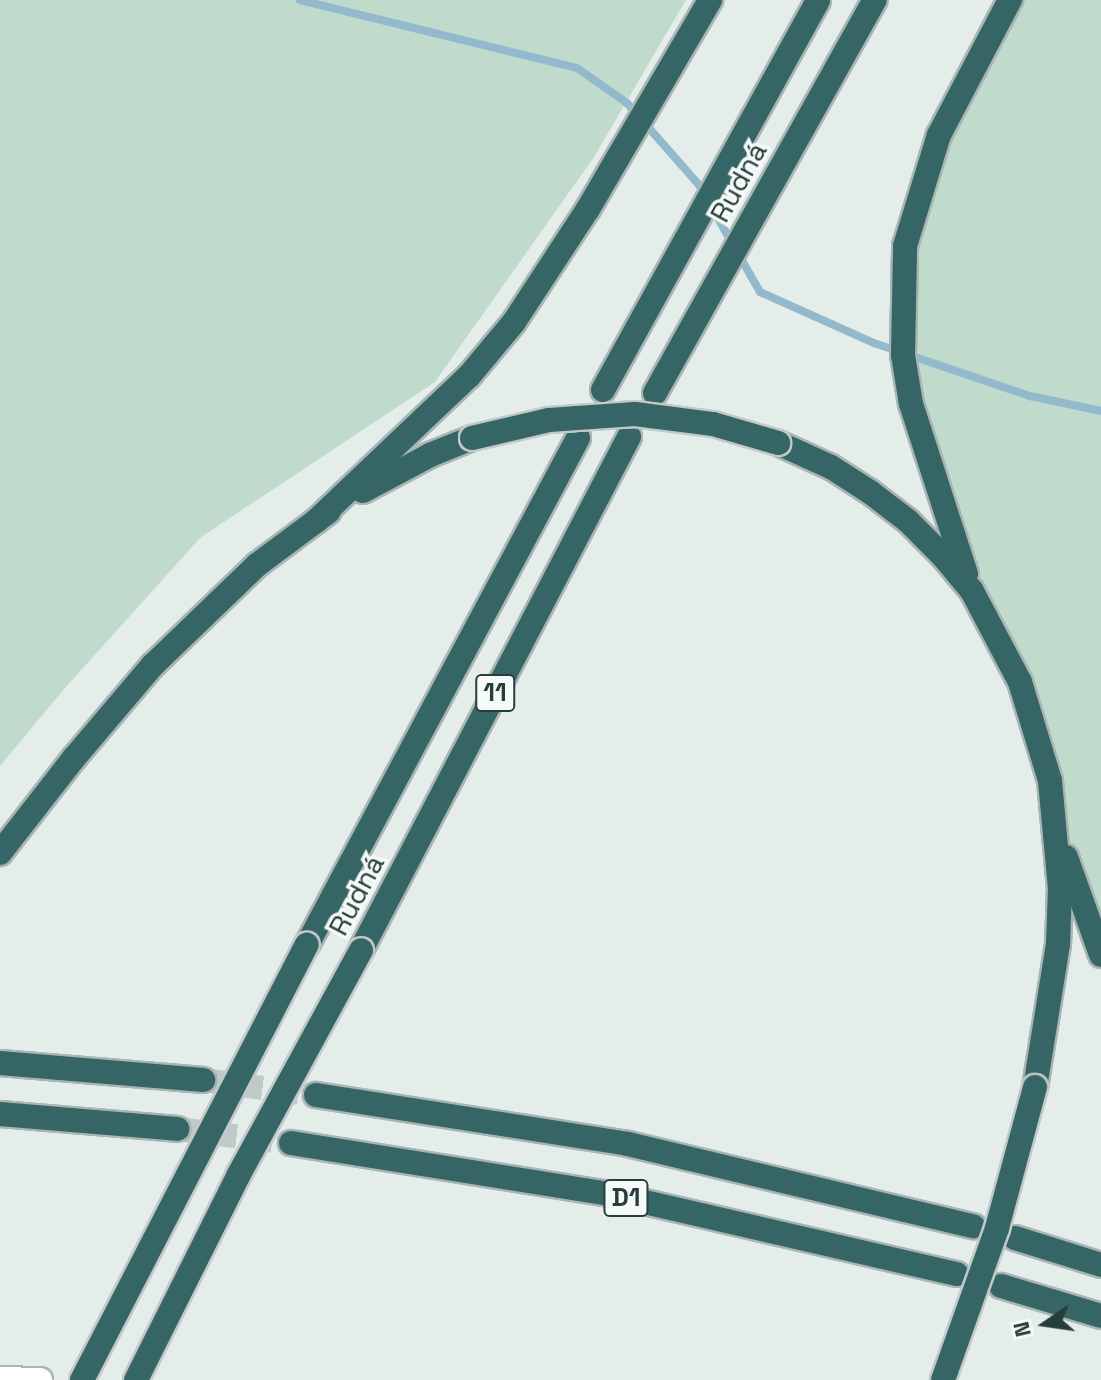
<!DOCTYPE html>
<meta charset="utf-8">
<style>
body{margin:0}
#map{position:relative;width:1101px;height:1380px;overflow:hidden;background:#e5edeb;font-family:"Space Grotesk",sans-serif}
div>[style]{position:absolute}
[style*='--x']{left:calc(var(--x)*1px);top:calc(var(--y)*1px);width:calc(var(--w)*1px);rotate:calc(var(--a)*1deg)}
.green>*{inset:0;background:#c0dbcc}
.stream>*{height:8px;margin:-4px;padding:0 4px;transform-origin:4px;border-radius:4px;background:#93b9cc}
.highway-tunnel>*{height:24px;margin-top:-12px;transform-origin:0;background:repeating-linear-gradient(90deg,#bfcac8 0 24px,transparent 0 36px)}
.roads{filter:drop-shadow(2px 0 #a8b5b3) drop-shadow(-2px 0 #a8b5b3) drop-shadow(0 2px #a8b5b3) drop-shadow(0 -2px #a8b5b3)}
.minor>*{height:24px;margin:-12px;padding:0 12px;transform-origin:12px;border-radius:12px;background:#fff}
.highway>*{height:24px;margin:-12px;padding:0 12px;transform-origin:12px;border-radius:12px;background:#356665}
.bridges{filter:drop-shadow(2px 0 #c2c9c8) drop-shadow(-2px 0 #c2c9c8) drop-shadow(0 2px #c2c9c8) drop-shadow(0 -2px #c2c9c8)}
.highway-bridge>*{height:24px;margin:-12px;padding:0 12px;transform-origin:12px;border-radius:12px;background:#356665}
span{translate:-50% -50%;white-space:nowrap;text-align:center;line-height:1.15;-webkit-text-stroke:7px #f5f9f8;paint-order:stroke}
.shield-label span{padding:2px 6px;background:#f5f9f8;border:2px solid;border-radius:6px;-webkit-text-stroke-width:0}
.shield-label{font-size:26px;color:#263d3b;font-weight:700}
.street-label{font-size:28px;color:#263d3b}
.north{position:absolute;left:1005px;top:1284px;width:80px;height:80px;-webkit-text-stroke:6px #f5f9f8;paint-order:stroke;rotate:257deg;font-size:22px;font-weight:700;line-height:32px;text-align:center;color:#263d3b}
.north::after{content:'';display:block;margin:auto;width:28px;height:36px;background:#263d3b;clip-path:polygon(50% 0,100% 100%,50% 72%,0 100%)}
</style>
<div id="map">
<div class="green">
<div style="clip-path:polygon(0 0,686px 0,594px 157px,435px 382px,201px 537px,65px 688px,0 766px)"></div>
<div style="clip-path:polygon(1010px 0,1101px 0,1101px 955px,1057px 832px,1050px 781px,972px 591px,903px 355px,921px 189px)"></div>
</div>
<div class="stream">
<div style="--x:300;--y:0;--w:285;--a:13.8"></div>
<div style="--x:577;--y:68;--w:61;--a:35"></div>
<div style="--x:627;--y:103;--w:109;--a:48.7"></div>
<div style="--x:699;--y:185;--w:123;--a:60.3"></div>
<div style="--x:760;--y:292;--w:125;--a:24.1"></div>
<div style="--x:874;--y:343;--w:165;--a:18.8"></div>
<div style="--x:1030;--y:396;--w:73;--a:11.9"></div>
</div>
<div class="highway-tunnel">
<div style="--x:203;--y:1080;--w:114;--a:7.6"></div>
<div style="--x:177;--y:1129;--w:115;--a:7"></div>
</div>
<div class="roads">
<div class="minor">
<div style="--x:0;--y:1379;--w:40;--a:1.4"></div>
</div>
<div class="highway">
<div style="--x:603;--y:390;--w:445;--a:-61.1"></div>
<div style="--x:655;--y:393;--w:450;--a:-60.8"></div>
<div style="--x:778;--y:443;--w:58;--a:24.4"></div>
<div style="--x:831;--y:467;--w:46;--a:32.7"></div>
<div style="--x:870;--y:492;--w:48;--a:37.3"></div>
<div style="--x:908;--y:521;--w:49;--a:45"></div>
<div style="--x:943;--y:556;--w:45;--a:50.4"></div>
<div style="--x:972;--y:591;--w:103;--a:62.2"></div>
<div style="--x:1020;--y:682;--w:103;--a:73.1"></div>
<div style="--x:1050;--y:781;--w:107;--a:84.7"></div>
<div style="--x:1060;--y:888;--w:56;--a:92"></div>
<div style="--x:1058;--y:944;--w:145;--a:99.1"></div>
<div style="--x:363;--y:491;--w:76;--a:-28.2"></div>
<div style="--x:430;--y:455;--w:45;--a:-22"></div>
<div style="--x:316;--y:521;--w:211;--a:-43.5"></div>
<div style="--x:469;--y:376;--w:70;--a:-50.2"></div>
<div style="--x:514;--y:322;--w:135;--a:-56.8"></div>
<div style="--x:588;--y:209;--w:242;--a:-59.7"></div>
<div style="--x:966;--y:574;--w:179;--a:-107.9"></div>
<div style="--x:911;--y:404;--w:50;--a:-99.3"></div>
<div style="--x:903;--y:355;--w:109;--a:-88.9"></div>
<div style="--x:905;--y:246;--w:116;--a:-73"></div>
<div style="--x:939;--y:135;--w:153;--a:-62.3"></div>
<div style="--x:0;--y:853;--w:120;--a:-52.1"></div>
<div style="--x:74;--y:758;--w:122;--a:-49.7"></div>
<div style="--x:153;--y:665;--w:144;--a:-43.9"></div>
<div style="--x:257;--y:565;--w:89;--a:-36.7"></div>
<div style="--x:1066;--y:857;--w:104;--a:70.3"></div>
<div style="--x:307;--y:945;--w:575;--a:-61.87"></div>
<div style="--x:361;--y:950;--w:579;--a:-62.42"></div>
<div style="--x:0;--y:1063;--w:204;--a:4.8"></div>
<div style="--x:316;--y:1095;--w:316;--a:8.9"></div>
<div style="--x:628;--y:1144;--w:355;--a:13.4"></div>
<div style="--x:0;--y:1114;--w:178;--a:4.8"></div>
<div style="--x:291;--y:1143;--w:323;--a:9.1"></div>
<div style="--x:610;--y:1194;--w:356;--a:13"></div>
<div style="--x:1015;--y:1238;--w:90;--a:17.4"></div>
<div style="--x:1001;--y:1286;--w:104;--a:16.7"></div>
</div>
</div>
<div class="bridges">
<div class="highway-bridge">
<div style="--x:472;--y:438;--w:79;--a:-13.2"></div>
<div style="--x:549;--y:420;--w:86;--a:-4"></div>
<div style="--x:635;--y:414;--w:79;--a:7.3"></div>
<div style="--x:713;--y:424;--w:68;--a:16.3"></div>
<div style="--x:82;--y:1380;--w:490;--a:-62.7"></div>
<div style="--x:136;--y:1380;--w:228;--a:-63.4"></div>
<div style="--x:238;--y:1176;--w:257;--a:-61.4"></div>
<div style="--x:943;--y:1380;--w:161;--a:-70.4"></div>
<div style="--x:997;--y:1228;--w:146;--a:-74.9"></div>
</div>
</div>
<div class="shield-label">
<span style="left:495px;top:693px">11</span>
<span style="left:626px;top:1198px">D1</span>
</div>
<div class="street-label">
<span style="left:738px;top:182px;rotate:-61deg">Rudná</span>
<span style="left:356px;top:895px;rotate:-62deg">Rudná</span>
</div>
<div class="north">N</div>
</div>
